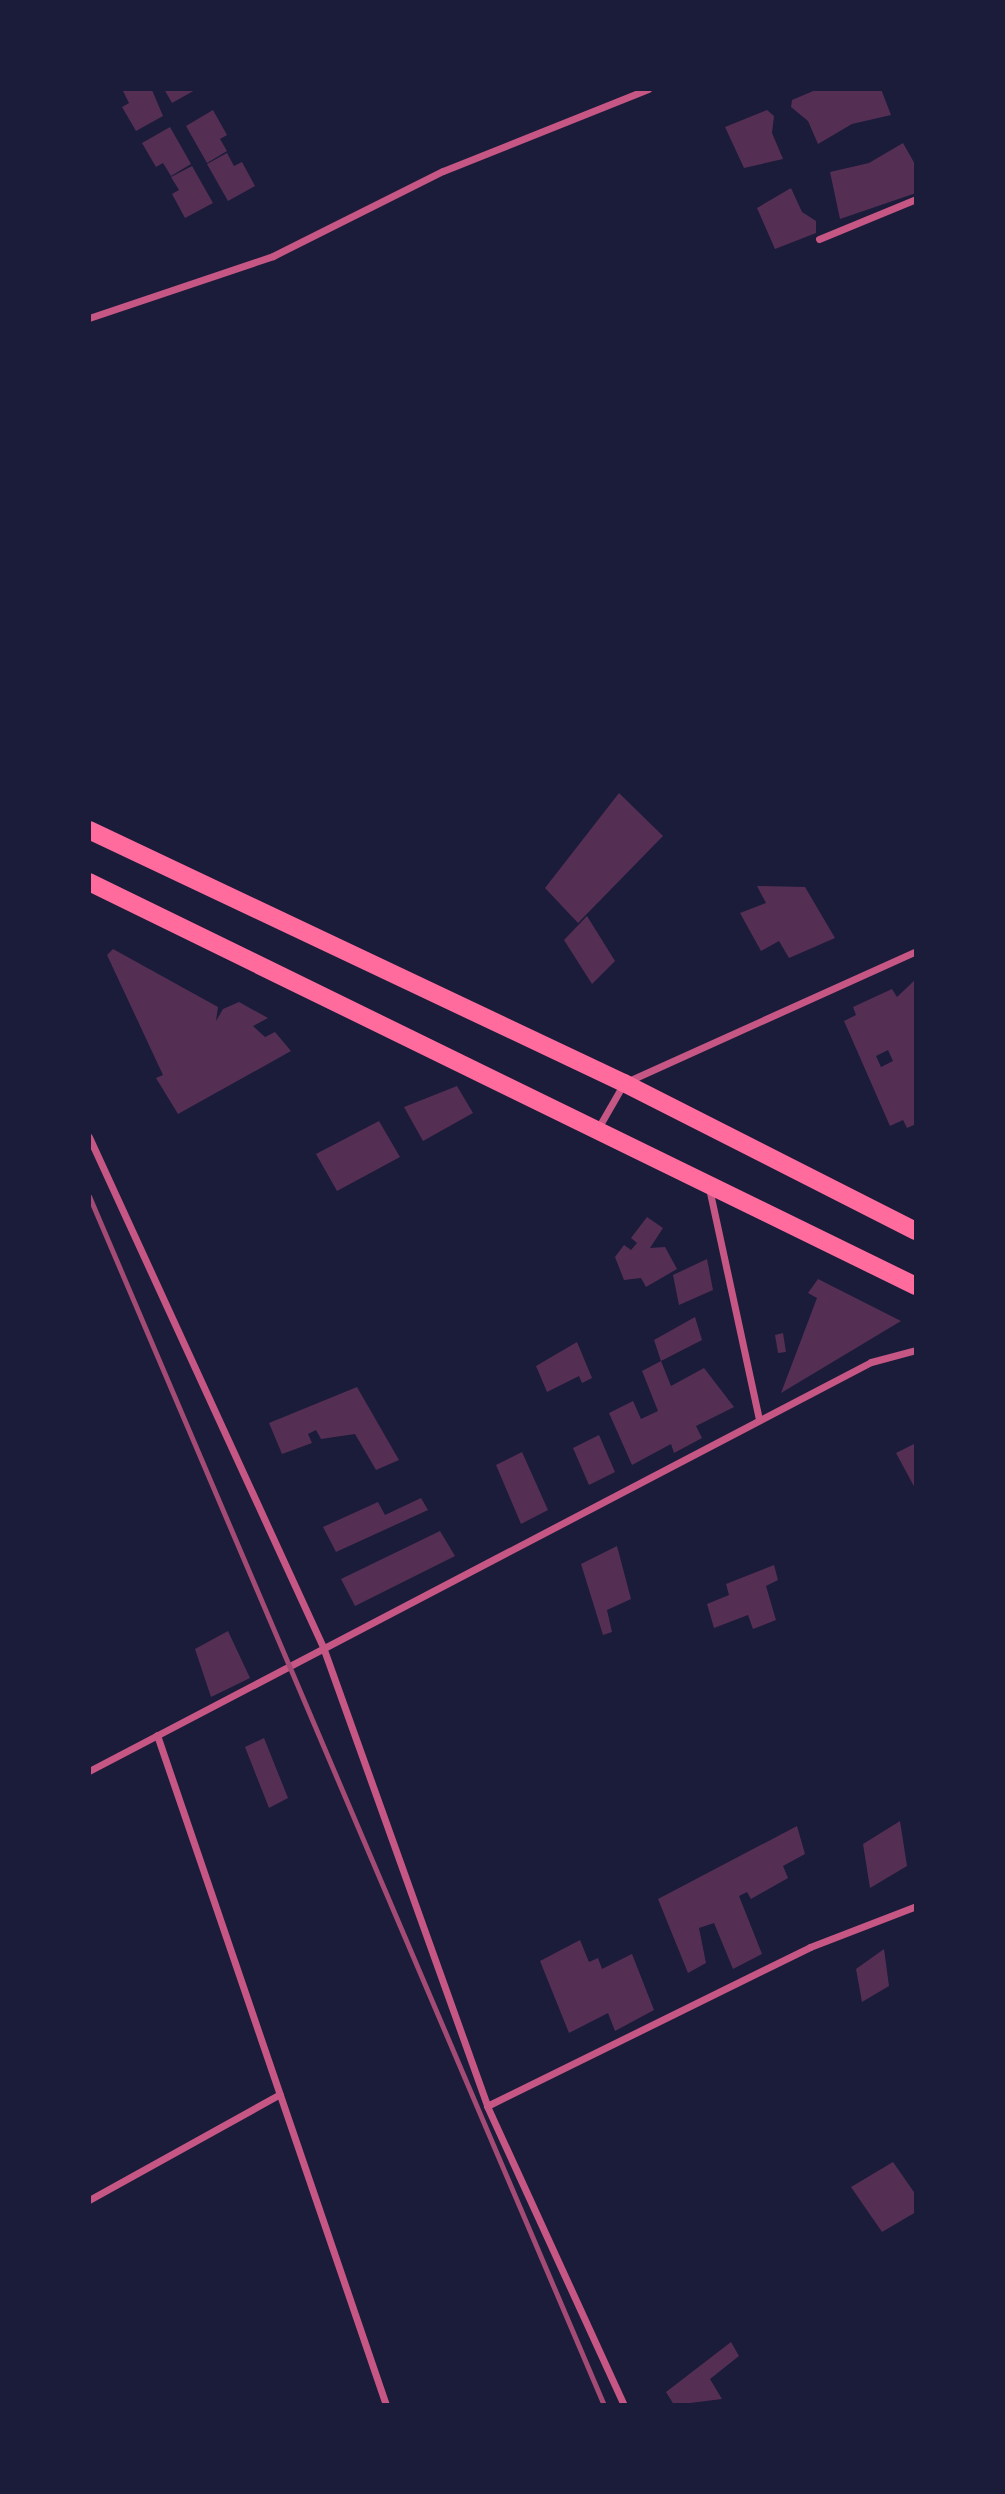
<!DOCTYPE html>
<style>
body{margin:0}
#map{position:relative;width:1005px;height:2494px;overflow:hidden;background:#1b1b3a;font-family:Inter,sans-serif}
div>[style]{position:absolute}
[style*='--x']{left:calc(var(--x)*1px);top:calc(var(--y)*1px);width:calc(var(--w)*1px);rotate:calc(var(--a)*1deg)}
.building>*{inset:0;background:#542f53}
.minor>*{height:7px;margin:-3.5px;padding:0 3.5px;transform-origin:3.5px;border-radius:3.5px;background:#c65784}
.primary>*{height:18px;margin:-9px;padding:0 9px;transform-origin:9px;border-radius:9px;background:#ff6b9d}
.rail>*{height:5px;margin:-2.5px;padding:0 2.5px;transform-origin:2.5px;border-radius:2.5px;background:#a44b75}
span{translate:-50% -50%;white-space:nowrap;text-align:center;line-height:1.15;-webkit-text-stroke:5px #1b1b3a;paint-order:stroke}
.frame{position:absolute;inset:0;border:91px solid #1b1b3a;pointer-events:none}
</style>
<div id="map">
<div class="building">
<div style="clip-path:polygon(122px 89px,152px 90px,163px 116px,136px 131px,122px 107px,129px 103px)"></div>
<div style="clip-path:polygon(164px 89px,197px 89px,172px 103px)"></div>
<div style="clip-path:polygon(818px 89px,881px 89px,891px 115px,852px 124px,818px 144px,808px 121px,791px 107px,792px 100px)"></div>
<div style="clip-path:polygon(213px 110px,227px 135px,220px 139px,227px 151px,207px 163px,186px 126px)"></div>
<div style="clip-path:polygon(767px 110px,774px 116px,772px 133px,783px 159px,744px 168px,725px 127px)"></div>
<div style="clip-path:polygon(170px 127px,191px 164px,171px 176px,163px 163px,156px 167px,142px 143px)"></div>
<div style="clip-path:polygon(903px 143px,916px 166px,916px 193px,840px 219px,830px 172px,869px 163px)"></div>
<div style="clip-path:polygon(227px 153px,234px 166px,242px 162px,255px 186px,228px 201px,207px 164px)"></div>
<div style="clip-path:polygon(192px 166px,213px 203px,185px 218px,172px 194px,179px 190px,171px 177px)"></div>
<div style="clip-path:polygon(791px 188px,802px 212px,816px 221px,816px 233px,775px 249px,757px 208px)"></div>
<div style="clip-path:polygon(619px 793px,663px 836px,578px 923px,545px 888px)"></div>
<div style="clip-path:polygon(757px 886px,805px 887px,835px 938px,789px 958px,779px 941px,761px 951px,740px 913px,766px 903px)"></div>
<div style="clip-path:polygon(587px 916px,615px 961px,592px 984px,564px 940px)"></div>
<div style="clip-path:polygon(113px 949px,218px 1007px,216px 1021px,223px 1009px,239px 1002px,268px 1018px,253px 1026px,265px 1037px,275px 1032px,291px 1051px,178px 1114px,156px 1078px,163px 1075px,107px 955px)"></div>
<div style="clip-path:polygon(evenodd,916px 979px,916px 1124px,907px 1128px,903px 1120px,890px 1126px,844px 1021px,856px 1015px,853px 1007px,892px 989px,897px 997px,916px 979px,888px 1050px,893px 1061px,881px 1067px,876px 1056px,888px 1050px)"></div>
<div style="clip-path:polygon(457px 1086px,473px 1113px,423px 1141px,404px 1107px)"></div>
<div style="clip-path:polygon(379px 1121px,400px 1157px,337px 1191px,316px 1154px)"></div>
<div style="clip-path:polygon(647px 1217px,663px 1228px,650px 1248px,665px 1247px,677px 1269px,646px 1287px,641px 1278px,624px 1280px,615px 1257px,624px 1245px,631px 1250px,637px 1243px,631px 1238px)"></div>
<div style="clip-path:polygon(707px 1259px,713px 1290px,679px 1305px,673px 1275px)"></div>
<div style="clip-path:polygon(818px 1279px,901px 1321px,781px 1393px,817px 1298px,808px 1293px)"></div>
<div style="clip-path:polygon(695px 1317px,702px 1340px,661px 1361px,671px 1386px,704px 1368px,734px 1407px,696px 1426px,702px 1438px,674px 1453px,671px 1444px,632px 1465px,609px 1413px,633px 1401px,641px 1419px,658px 1411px,642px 1371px,661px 1361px,654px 1340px)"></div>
<div style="clip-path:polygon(783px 1333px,786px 1352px,778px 1353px,775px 1335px)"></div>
<div style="clip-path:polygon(577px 1342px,592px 1378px,582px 1383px,579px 1376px,547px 1392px,536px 1366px)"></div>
<div style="clip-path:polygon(357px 1387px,399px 1460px,376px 1470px,355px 1434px,321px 1439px,316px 1430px,308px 1434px,312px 1443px,282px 1454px,269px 1423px)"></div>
<div style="clip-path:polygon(599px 1435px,615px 1472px,589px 1485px,573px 1448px)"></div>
<div style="clip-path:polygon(916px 1443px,916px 1490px,896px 1453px)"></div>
<div style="clip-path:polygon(522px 1452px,548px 1510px,521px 1524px,496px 1465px)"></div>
<div style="clip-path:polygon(421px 1498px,428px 1510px,336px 1552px,323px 1527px,378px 1502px,385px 1515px)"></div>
<div style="clip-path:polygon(440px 1531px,455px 1556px,355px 1606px,341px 1579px)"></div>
<div style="clip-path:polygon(617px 1546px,631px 1599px,607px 1610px,612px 1632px,603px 1635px,581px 1564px)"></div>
<div style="clip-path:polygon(774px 1565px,778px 1580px,766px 1586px,776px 1620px,753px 1629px,748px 1615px,714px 1628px,707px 1604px,729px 1595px,726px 1584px)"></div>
<div style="clip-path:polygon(228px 1631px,250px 1678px,211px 1697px,195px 1649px)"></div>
<div style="clip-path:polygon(264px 1738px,288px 1798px,269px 1808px,245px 1747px)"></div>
<div style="clip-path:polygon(900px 1821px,907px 1866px,870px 1888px,863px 1844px)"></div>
<div style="clip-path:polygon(797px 1826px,805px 1854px,783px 1866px,788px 1878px,751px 1899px,747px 1892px,739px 1896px,762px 1954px,733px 1969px,714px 1923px,699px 1928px,706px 1963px,688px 1973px,658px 1899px)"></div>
<div style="clip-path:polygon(580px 1940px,589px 1962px,598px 1958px,602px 1969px,632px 1954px,654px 2010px,615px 2031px,608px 2013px,569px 2033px,540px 1961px)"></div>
<div style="clip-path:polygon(884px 1949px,889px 1986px,862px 2002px,856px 1969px)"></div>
<div style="clip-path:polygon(893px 2162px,916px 2195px,916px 2212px,882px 2232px,851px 2187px)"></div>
<div style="clip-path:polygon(731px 2342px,739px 2356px,710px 2379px,722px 2399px,674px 2405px,666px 2392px)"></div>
</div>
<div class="minor">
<div style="--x:819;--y:239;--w:105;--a:-22.4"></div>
<div style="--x:89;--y:318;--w:194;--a:-18.6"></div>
<div style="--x:273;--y:256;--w:190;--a:-26.6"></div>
<div style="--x:443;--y:171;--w:221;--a:-21.8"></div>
<div style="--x:597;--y:1130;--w:54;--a:-60.1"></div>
<div style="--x:624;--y:1083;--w:320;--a:-24.3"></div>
<div style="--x:89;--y:1137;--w:561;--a:65.35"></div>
<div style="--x:323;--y:1647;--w:487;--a:70.3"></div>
<div style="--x:487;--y:2106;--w:329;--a:65.4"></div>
<div style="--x:709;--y:1188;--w:237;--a:77.8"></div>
<div style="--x:157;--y:1735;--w:708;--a:71.13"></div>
<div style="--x:89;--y:1771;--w:882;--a:-27.61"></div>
<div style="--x:871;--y:1362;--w:47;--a:-14.9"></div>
<div style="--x:487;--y:2106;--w:360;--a:-26.2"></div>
<div style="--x:810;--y:1947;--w:114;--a:-21.1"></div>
<div style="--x:89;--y:2200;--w:218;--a:-29"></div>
</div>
<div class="primary">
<div style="--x:89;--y:830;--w:592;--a:25.31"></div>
<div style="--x:624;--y:1083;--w:327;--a:26.9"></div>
<div style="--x:89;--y:882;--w:920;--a:26.04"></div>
</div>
<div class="rail">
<div style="--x:89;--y:1196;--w:1314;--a:66.93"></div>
</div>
<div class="frame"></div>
</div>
